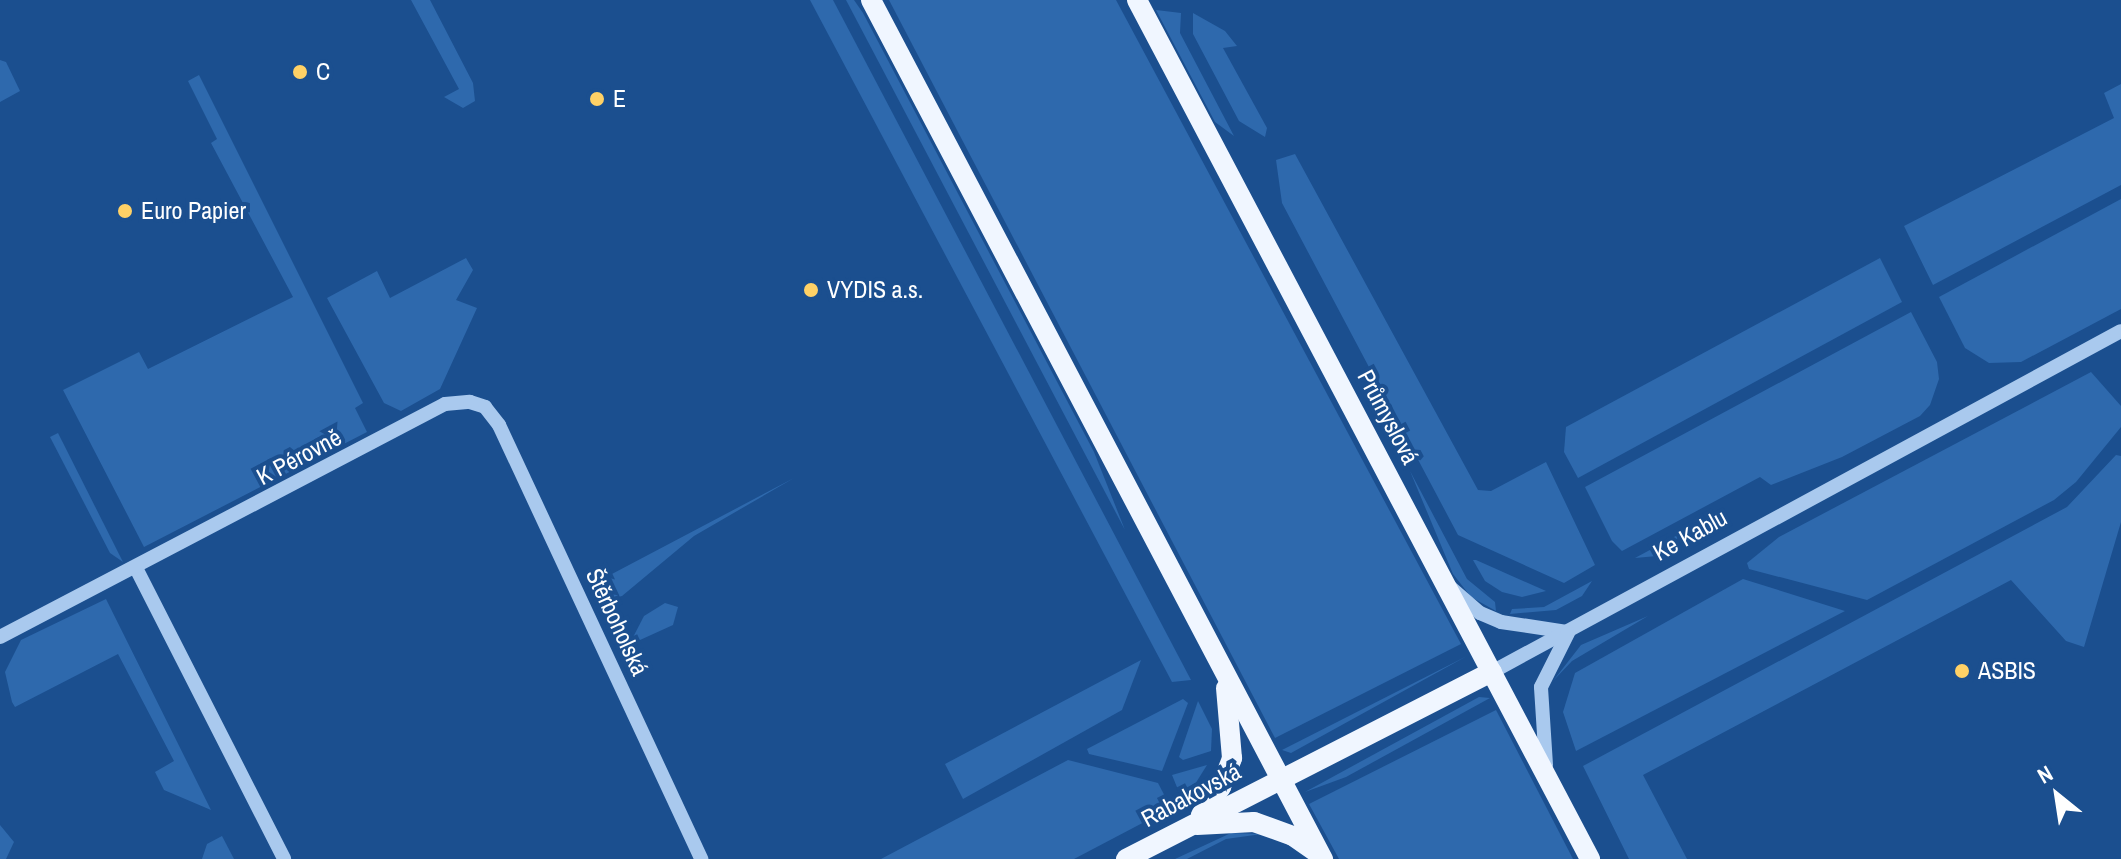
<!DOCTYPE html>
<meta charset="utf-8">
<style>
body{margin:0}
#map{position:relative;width:2121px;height:859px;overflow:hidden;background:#1b4f8f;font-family:"Archivo Narrow",sans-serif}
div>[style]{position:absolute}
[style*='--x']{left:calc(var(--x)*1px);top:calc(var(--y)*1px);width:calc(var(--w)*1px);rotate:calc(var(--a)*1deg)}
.green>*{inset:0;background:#2e69ad}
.minor>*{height:14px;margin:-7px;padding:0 7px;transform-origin:7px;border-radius:7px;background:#a9c9ee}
.major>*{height:20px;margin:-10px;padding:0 10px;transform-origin:10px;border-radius:10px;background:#f0f6ff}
.dots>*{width:22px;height:22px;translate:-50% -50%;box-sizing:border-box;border:4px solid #1b4f8f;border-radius:50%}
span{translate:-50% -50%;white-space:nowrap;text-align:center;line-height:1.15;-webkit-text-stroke:8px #1b4f8f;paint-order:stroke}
.poi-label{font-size:24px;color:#fff}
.left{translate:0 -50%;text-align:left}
.street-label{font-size:24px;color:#fff}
.north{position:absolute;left:2017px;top:755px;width:80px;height:80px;-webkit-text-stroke:6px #1b4f8f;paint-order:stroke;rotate:330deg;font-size:22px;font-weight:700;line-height:32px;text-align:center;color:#fff}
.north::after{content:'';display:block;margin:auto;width:28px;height:36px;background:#fff;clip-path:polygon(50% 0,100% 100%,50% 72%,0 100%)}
</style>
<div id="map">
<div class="green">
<div style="clip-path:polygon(411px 0,430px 0,473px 83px,475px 101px,463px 108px,444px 97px,459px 89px)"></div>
<div style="clip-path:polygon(810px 0,833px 0,1191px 680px,1172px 682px)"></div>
<div style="clip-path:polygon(846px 0,854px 0,863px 13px,1094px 452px,1125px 530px)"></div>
<div style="clip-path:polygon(889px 0,1116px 0,1461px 644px,1275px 738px)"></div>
<div style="clip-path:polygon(1156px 10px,1181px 13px,1180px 33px,1234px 136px,1215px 122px)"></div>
<div style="clip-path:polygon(1193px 13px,1225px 31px,1237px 46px,1223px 48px,1267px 128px,1265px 137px,1239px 121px,1193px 34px)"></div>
<div style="clip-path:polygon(0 60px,6px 62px,20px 91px,0 102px)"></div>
<div style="clip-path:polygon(199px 75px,363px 403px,355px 408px,367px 432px,144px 547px,63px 390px,139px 352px,148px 369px,293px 297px,211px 143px,217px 139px,188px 81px)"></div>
<div style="clip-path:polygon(2121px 84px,2121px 185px,1933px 285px,1904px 226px,2114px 118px,2104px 93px)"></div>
<div style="clip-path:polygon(1295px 154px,1478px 490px,1491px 491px,1546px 462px,1595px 565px,1564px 583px,1458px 535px,1282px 203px,1276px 160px)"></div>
<div style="clip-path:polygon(2121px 199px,2121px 309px,2021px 362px,1989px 363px,1965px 348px,1939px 297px)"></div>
<div style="clip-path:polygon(466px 258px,473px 270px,456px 300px,477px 308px,440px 389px,401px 411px,384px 403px,327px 298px,377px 271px,390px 298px)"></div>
<div style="clip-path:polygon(1880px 258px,1902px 302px,1578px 478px,1564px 452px,1566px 427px)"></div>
<div style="clip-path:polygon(1911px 312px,1937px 362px,1939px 379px,1930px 405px,1920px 416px,1842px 457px,1771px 485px,1760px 477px,1622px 551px,1612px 541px,1585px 487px)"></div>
<div style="clip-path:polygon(2091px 372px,2121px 406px,2121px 427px,2076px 482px,2054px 500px,1867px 600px,1749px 569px,1747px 563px,1779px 537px)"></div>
<div style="clip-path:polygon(58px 433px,123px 562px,110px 553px,50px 437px)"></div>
<div style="clip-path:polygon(2116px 455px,2121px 456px,2121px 522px,2084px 647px,2066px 641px,2011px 580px,1643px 775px,1687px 859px,1629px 859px,1583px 766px,2067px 507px)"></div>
<div style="clip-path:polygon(1410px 471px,1467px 579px,1495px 602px,1496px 611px,1471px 597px,1453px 574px)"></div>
<div style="clip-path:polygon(794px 478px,694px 536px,622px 596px,610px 599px,602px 592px,602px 581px,610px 575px)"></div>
<div style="clip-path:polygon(1687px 530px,1657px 556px,1635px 558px)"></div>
<div style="clip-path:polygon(1473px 560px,1476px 560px,1546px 591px,1522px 597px,1502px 592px,1485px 581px)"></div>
<div style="clip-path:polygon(1743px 579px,1845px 611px,1576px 751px,1563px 712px,1575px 673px)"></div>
<div style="clip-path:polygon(1592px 581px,1582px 596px,1556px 610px,1510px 614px,1512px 609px,1544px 607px)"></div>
<div style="clip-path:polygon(106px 599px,211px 810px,164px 790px,155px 772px,174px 761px,118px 654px,15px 707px,12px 702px,5px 672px,21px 640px)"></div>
<div style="clip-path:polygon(665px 603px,678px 607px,673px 625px,629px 645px,644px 616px)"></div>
<div style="clip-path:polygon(1648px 616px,1572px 661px,1553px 681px,1581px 645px)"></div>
<div style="clip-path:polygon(1467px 656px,1291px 753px,1282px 750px)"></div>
<div style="clip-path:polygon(1141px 660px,1122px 710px,963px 799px,945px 764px)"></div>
<div style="clip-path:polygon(1479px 697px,1490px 698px,1346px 777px,1305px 792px)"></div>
<div style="clip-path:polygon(1183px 699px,1188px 703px,1162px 771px,1089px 754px,1087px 749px)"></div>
<div style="clip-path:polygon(1198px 701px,1212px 729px,1211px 751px,1183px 760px,1179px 757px)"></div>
<div style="clip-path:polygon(1496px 710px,1573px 859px,1339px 859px,1309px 804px)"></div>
<div style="clip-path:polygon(1068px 760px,1158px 783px,1171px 808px,1074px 859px,881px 859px)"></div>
<div style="clip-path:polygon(1207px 765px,1192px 789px,1181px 797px,1172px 775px)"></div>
<div style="clip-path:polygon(0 825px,14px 842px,6px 859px,0 859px)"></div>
<div style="clip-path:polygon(1231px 833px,1262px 834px,1226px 839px,1187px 859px,1175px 859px)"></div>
<div style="clip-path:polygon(222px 836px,234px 859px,202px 859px,207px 844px)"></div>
</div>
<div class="minor">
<div style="--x:137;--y:570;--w:324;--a:63"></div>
<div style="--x:1450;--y:587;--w:40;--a:41"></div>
<div style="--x:1480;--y:613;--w:23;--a:23"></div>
<div style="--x:1501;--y:622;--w:68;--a:8.5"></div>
<div style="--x:0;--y:637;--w:502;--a:-27.64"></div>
<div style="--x:445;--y:404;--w:25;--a:-5"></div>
<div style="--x:470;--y:402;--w:16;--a:18"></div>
<div style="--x:485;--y:407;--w:23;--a:52"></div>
<div style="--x:499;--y:425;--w:479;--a:65"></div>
<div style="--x:1492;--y:672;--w:715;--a:-28.46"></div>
<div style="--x:1546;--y:765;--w:78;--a:-93.7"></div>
<div style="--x:1541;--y:687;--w:60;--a:-63.4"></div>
</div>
<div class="major">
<div style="--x:871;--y:0;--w:971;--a:62.25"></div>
<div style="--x:1137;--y:0;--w:971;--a:62.19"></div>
<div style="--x:1201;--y:815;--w:34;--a:-54"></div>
<div style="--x:1221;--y:787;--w:31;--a:-69"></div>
<div style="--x:1232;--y:758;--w:70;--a:-94.9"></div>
<div style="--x:1197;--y:825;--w:57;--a:-3"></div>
<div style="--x:1254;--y:822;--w:41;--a:19.7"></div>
<div style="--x:1293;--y:836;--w:29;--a:35"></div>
<div style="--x:1126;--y:859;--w:411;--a:-27.1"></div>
</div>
<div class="dots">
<div style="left:300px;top:72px;background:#ffd166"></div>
<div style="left:597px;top:99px;background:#ffd166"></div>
<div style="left:125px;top:211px;background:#ffd166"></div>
<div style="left:811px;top:290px;background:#ffd166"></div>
<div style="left:1962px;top:671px;background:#ffd166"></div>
</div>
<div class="poi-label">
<span class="left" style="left:316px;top:72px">C</span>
<span class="left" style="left:613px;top:99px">E</span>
<span class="left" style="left:141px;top:211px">Euro Papier</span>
<span class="left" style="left:827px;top:290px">VYDIS a.s.</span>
<span class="left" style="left:1978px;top:671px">ASBIS</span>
</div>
<div class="street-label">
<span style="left:1388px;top:417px;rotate:62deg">Průmyslová</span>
<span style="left:299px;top:457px;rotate:-28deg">K Pérovně</span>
<span style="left:1690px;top:535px;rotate:-29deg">Ke Kablu</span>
<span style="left:617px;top:622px;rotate:65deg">Štěrboholská</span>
<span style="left:1191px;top:795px;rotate:-28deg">Rabakovská</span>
</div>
<div class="north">N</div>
</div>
